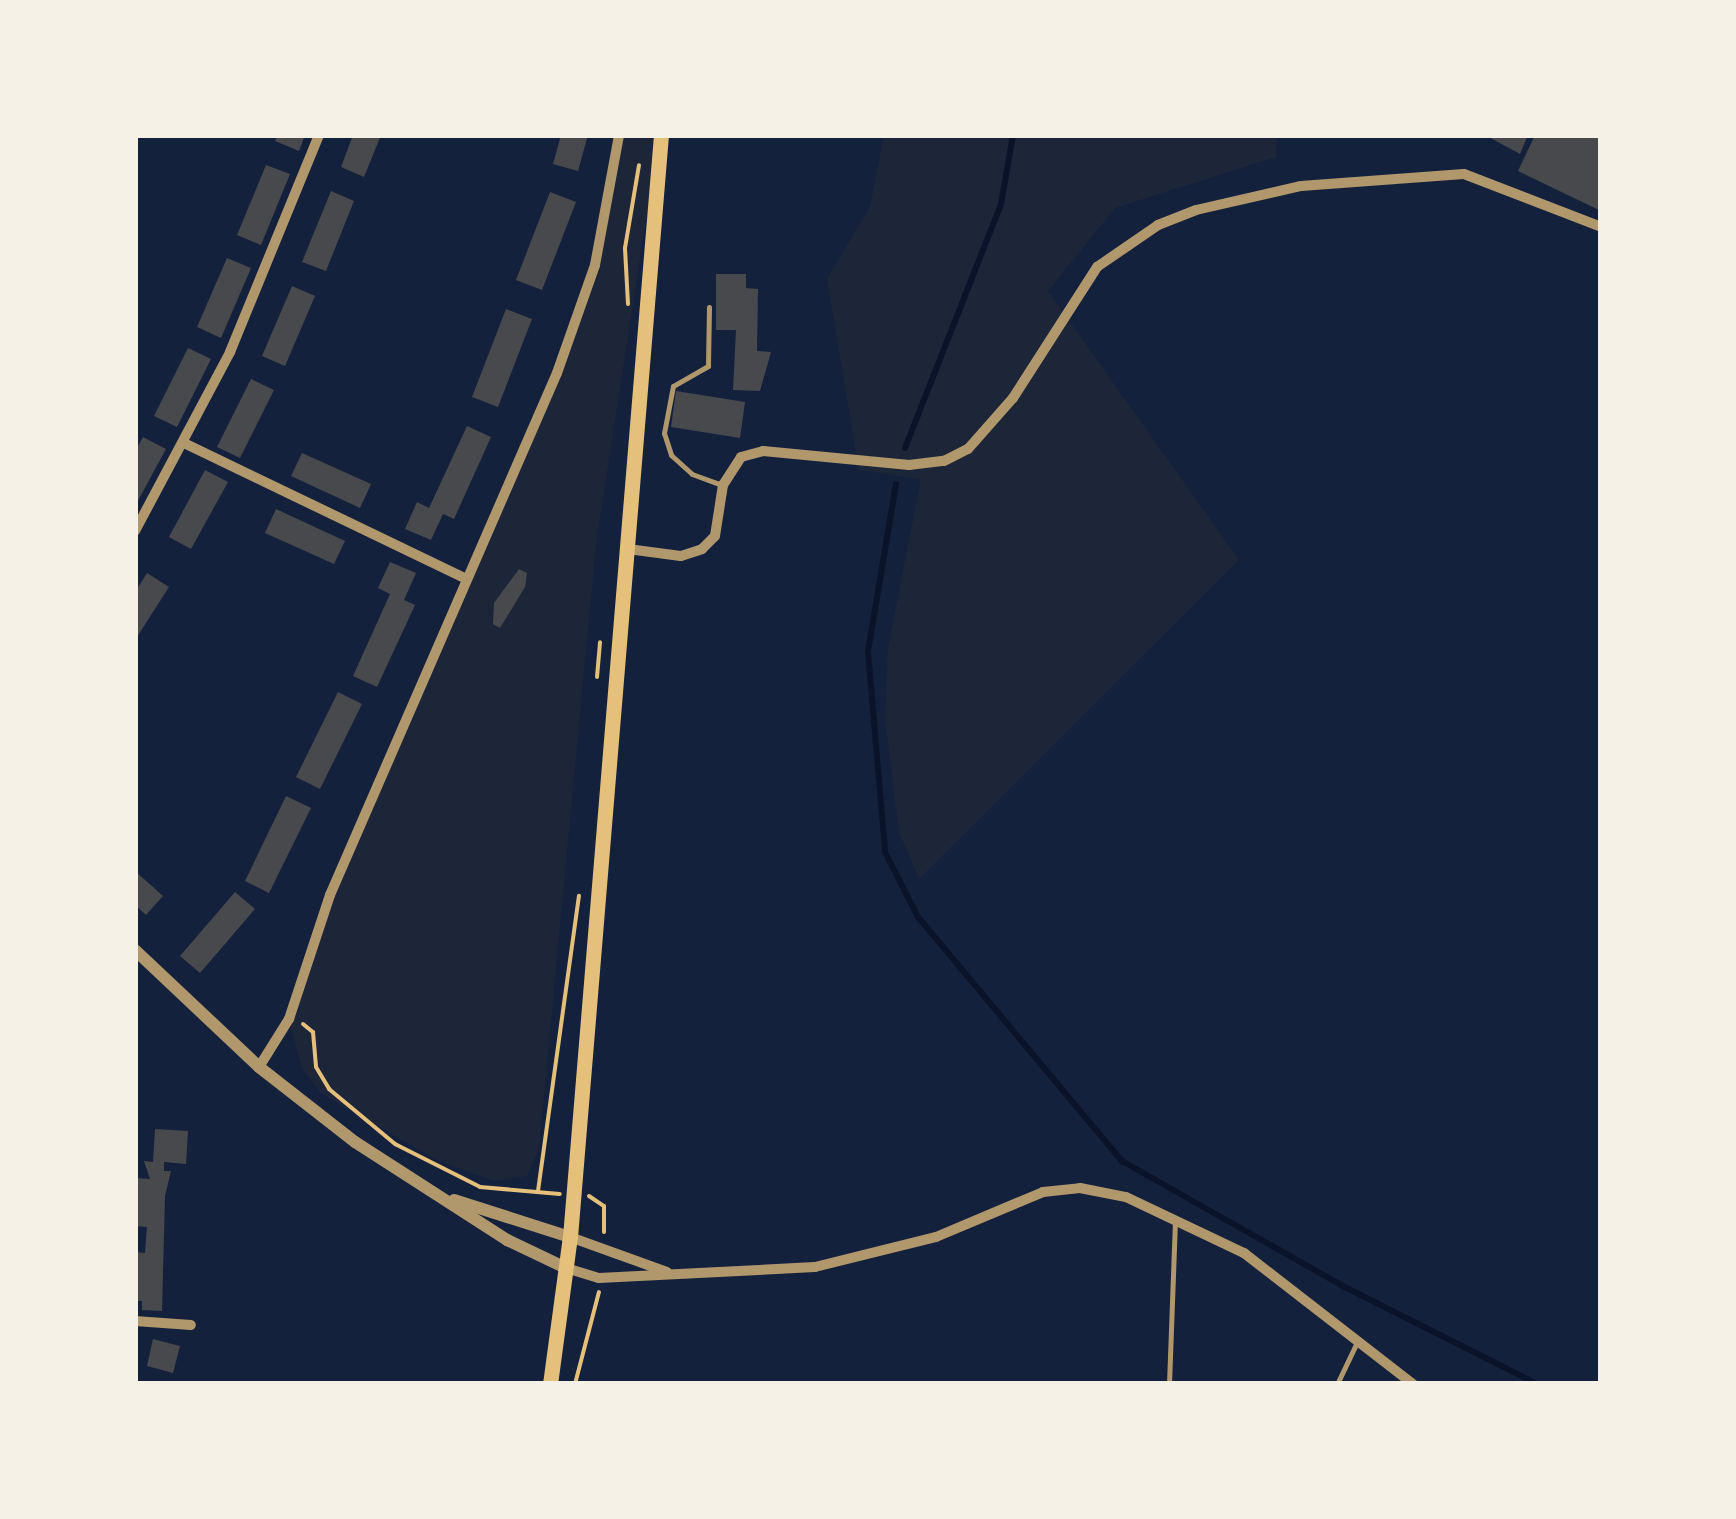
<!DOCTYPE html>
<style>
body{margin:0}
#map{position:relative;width:1736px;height:1519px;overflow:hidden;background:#14213d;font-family:Arial,sans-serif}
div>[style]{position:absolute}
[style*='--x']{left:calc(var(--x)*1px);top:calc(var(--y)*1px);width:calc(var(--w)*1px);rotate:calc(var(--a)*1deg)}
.green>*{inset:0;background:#1d2539}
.stream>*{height:6px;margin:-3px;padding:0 3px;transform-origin:3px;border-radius:3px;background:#0b132b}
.building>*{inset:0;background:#48494c}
.path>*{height:4px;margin:-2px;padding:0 2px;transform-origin:2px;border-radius:2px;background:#e5c07b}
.service>*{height:5px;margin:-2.5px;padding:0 2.5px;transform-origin:2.5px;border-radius:2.5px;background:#b1986c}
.minor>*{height:10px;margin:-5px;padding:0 5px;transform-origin:5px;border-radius:5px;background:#b1986c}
.tertiary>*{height:12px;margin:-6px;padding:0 6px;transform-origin:6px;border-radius:6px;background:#b1986c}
.secondary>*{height:15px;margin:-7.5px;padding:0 7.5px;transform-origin:7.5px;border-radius:7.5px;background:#e5c07b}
span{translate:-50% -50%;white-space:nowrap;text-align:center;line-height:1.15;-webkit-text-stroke:9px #f6f1e7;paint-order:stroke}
.frame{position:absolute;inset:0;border:138px solid #f6f1e7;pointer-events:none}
</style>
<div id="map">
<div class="green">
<div style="clip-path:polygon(618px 135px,659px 135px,596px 544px,539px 1149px,527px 1176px,495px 1181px,438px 1161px,322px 1094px,302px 1069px,289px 1019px,354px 827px,557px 373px,595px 265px)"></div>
<div style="clip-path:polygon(884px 135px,1277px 135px,1276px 157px,1115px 208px,1048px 291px,1239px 560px,919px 879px,899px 832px,885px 718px,888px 648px,921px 479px,859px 470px,827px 279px,870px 207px)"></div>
</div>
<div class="stream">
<div style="--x:905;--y:448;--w:262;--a:-68.5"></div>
<div style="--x:1001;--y:204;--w:70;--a:-80.1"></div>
<div style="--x:896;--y:484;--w:170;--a:99.5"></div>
<div style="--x:868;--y:652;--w:201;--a:85.1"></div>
<div style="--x:885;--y:852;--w:73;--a:63.1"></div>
<div style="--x:918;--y:917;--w:318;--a:50.1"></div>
<div style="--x:1122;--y:1161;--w:254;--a:29.5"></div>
<div style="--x:1343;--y:1286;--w:217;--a:26.8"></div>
</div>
<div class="building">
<div style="clip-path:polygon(278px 135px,305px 135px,299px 151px,275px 141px)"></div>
<div style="clip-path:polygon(353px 135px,381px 135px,364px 177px,341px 167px)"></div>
<div style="clip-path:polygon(561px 135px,588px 135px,578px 171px,553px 164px)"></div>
<div style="clip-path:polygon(1485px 135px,1528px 135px,1520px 154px)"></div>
<div style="clip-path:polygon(1535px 135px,1601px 135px,1601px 211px,1518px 171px)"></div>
<div style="clip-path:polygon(266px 165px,290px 174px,261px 245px,237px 235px)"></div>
<div style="clip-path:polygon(331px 191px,354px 201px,326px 271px,302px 262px)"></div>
<div style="clip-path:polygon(550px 192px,576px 202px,542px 290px,516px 280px)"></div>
<div style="clip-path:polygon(227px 258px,251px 268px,221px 338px,197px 327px)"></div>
<div style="clip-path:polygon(716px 274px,746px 274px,746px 288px,758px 289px,757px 351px,771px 352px,760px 391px,733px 390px,736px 330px,716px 330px)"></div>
<div style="clip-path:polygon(292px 286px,315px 296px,285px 366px,262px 356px)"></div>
<div style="clip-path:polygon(506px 309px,532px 319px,498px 407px,472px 397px)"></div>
<div style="clip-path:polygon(188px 348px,211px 359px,177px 427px,154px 416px)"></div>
<div style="clip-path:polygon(251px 379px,274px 390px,240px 458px,217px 447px)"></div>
<div style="clip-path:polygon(676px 391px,745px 402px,740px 438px,671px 427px)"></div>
<div style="clip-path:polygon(467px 426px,491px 437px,454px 519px,443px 514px,431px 540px,405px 529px,417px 502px,429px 508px)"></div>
<div style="clip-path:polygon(143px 437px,166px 449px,135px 506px,135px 452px)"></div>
<div style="clip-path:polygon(302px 453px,371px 484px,360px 508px,291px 476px)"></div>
<div style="clip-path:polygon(205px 470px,228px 482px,191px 549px,169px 537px)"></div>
<div style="clip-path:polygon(276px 509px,345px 541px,334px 564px,265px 533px)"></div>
<div style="clip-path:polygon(390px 562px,416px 573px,404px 600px,415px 605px,377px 687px,353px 676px,390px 594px,378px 588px)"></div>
<div style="clip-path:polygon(519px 569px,527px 573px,525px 587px,500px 628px,493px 624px,494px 603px)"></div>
<div style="clip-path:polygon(147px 573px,169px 587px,135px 640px,135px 592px)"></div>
<div style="clip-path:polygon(338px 692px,362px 704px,320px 789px,296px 777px)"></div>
<div style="clip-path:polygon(286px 796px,311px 808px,269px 893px,245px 881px)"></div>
<div style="clip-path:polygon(135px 871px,163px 896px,146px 915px,135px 905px)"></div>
<div style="clip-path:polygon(235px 892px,255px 909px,200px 973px,180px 956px)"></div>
<div style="clip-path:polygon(155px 1129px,188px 1131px,186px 1164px,164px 1162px,164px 1171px,171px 1171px,165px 1196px,162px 1311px,142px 1310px,142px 1301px,135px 1301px,135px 1252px,145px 1253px,147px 1227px,135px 1226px,135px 1178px,150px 1179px,144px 1161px,153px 1162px)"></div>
<div style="clip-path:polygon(153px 1339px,180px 1346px,173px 1373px,147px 1366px)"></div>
</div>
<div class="path">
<div style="--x:628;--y:304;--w:56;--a:-93.1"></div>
<div style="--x:625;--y:248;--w:84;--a:-80.4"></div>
<div style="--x:597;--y:677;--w:35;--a:-85"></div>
<div style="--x:303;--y:1024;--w:13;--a:39"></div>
<div style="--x:313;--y:1032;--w:35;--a:85"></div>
<div style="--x:316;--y:1067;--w:26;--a:59"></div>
<div style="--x:329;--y:1089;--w:86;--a:39.8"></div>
<div style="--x:395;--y:1144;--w:95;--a:26.8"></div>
<div style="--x:480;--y:1187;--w:80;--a:5"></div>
<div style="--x:538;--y:1191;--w:298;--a:-82.1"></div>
<div style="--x:589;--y:1196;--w:18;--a:34"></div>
<div style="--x:604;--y:1206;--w:26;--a:90"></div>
<div style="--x:575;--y:1384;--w:95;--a:-75.4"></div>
</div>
<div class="service">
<div style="--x:709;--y:307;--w:59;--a:91"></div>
<div style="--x:708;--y:366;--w:40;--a:150.3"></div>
<div style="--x:673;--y:386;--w:48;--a:100.8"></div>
<div style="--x:664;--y:433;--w:23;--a:72"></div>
<div style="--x:671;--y:455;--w:28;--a:42"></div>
<div style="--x:692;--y:474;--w:33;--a:20"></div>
<div style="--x:1169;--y:1384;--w:164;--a:-87.9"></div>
<div style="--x:1337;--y:1384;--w:47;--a:-64.5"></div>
</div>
<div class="minor">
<div style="--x:186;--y:444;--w:309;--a:25.7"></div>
<div style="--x:135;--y:531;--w:203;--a:-62"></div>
<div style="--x:230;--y:352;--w:235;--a:-67.7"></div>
<div style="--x:628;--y:549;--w:53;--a:7.5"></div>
<div style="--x:681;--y:556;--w:22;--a:-18"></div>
<div style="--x:702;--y:549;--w:18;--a:-45"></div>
<div style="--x:715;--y:536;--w:52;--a:-81.1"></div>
<div style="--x:723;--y:485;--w:33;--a:-57"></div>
<div style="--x:741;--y:457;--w:23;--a:-15"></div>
<div style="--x:763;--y:451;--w:147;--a:5.5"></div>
<div style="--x:909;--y:465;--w:35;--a:-7"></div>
<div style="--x:944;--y:461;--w:27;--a:-27"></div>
<div style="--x:968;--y:449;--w:68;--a:-48.6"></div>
<div style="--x:1013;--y:398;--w:156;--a:-57.3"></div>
<div style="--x:1097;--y:267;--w:74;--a:-34.5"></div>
<div style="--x:1158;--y:225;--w:41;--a:-21.5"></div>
<div style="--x:1196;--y:210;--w:108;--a:-12.9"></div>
<div style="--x:1301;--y:186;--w:163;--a:-4.2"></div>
<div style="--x:1464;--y:174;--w:147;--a:21.1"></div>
<div style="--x:259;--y:1067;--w:57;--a:-58"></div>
<div style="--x:289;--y:1019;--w:131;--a:-71.7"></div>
<div style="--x:330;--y:895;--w:569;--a:-66.5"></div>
<div style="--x:557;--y:373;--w:114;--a:-70.6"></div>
<div style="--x:595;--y:265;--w:132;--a:-79.5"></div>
<div style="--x:570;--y:1237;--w:103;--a:19.8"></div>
<div style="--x:566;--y:1268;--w:34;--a:17"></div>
<div style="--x:599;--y:1278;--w:216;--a:-2.9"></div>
<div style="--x:815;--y:1267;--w:125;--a:-13.9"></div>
<div style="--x:936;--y:1237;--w:116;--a:-22.8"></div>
<div style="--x:1043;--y:1192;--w:37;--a:-6"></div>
<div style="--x:1080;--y:1188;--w:47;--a:11.1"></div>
<div style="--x:1126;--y:1197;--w:131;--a:25.4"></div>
<div style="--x:1244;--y:1253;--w:214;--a:37.8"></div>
<div style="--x:135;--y:1321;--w:56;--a:4.1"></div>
</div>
<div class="tertiary">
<div style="--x:135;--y:950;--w:170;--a:43.3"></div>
<div style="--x:259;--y:1067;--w:122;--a:38"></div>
<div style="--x:355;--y:1142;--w:181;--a:32.8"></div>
<div style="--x:507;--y:1240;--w:65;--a:25.4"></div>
<div style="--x:454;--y:1200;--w:122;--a:17.7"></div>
</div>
<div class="secondary">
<div style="--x:550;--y:1384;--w:148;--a:-82.3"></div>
<div style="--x:570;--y:1237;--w:1106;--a:-85.28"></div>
</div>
<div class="frame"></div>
</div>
